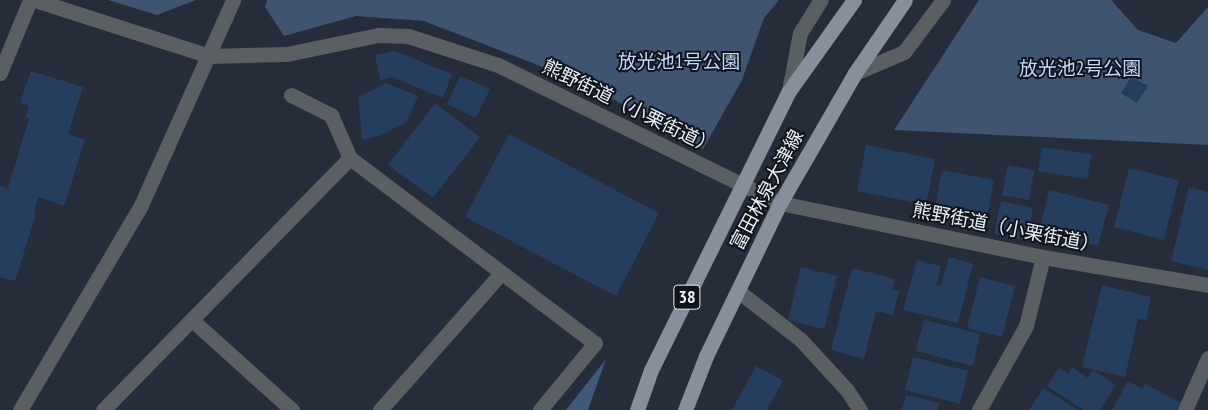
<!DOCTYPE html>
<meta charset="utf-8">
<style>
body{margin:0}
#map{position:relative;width:1208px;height:410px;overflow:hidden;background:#242d39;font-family:"PT Sans Narrow","Noto Sans JP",sans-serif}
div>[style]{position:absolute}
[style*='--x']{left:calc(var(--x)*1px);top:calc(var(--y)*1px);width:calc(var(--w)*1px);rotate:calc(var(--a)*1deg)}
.green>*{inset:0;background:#3e546f}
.forest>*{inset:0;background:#3f5979}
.building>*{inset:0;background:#253e5d}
.minor>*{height:15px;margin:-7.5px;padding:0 7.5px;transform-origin:7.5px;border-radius:7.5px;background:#5a5f64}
.major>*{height:15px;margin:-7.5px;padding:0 7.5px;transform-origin:7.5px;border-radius:7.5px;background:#868f9b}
span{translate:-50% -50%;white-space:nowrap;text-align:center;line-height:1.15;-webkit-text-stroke:4px #11151b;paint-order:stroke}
.shield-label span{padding:1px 4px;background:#11151b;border:1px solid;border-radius:4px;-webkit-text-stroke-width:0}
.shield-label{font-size:18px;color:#eaf0f8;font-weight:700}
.park-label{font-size:19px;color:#bfdafc}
.street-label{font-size:19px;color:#eaf0f8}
</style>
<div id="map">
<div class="green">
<div style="clip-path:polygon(108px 0,196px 0,157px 15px)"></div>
<div style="clip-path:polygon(267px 0,779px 0,764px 18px,742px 80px,703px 149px,655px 120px,561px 74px,424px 21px,356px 16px,284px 36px,265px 7px)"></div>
<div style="clip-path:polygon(979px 0,1111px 0,1138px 30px,1176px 43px,1208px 7px,1208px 145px,894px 130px)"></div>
</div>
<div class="forest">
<div style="clip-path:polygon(606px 359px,588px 410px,566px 410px)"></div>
</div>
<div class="building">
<div style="clip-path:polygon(395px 51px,452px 74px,443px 98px,392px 77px,380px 80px,375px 55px)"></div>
<div style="clip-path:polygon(31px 71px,83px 87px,68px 134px,85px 140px,64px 206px,38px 197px,34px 213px,36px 214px,15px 281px,0 277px,0 186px,8px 188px,29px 119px,25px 118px,29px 106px,20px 103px)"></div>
<div style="clip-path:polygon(460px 76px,490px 89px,476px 118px,447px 104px)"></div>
<div style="clip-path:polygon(1131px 77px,1148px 86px,1137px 103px,1121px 93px)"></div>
<div style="clip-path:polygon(386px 83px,418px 96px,407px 122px,379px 136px,362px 140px,358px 97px)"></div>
<div style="clip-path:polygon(435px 103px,480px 137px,433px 198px,388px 165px)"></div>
<div style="clip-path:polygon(509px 134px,659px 213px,616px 296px,465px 217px)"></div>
<div style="clip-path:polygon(866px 145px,935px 159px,926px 205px,857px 191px)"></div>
<div style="clip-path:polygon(1042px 147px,1092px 154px,1087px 179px,1038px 171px)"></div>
<div style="clip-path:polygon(1008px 165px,1034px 170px,1029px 200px,1002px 195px)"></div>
<div style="clip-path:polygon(1129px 168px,1179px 180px,1164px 240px,1114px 227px)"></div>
<div style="clip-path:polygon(942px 170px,994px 180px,986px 223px,934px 213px)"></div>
<div style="clip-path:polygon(1189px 187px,1208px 192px,1208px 270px,1171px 261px)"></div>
<div style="clip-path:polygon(1049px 190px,1109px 205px,1098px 246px,1039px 231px)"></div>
<div style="clip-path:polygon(1001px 201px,1033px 208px,1027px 240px,994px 234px)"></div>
<div style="clip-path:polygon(949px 257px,973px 264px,958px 323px,903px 310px,917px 260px,941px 266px,936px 285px,941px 286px)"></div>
<div style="clip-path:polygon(801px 267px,837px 276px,824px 329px,788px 320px)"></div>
<div style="clip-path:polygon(852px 268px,895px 279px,892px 289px,899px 291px,893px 315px,876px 311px,864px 359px,831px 350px)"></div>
<div style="clip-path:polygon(980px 277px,1015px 286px,1002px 337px,967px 328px)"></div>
<div style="clip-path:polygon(1102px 285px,1151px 297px,1146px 320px,1138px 319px,1125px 377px,1082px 367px)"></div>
<div style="clip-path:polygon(924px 320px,980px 334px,973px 366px,916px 351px)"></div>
<div style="clip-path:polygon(913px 357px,968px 371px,960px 404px,905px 390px)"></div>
<div style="clip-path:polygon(756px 366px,783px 381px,767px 410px,732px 410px)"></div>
<div style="clip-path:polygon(1072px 367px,1088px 378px,1093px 370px,1116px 385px,1100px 410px,1084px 410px,1047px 386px,1059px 368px,1068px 374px)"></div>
<div style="clip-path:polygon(1128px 381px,1142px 389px,1145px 384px,1181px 403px,1177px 410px,1112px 410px)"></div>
<div style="clip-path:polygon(1043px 388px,1078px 410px,1029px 410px)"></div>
<div style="clip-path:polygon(906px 395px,939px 403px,937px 410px,902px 410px)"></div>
</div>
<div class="minor">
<div style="--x:35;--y:0;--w:183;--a:17.8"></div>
<div style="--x:209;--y:56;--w:78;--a:-1.5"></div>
<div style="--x:287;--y:54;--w:93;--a:-11.8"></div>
<div style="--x:378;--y:35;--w:30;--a:2"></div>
<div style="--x:408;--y:36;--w:95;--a:17.9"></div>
<div style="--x:498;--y:65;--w:314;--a:26.1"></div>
<div style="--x:780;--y:203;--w:268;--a:11.6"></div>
<div style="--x:1043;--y:257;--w:167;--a:9.6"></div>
<div style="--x:0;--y:73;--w:79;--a:-67.7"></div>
<div style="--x:855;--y:73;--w:53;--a:-23.2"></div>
<div style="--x:904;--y:52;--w:65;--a:-53.1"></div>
<div style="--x:789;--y:91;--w:59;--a:-79.3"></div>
<div style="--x:800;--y:33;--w:39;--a:-58"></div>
<div style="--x:291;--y:95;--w:45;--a:26.6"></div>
<div style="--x:331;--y:115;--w:47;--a:66.2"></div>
<div style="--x:350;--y:158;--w:307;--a:37.1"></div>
<div style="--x:595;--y:343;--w:87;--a:129.4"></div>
<div style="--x:738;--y:291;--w:80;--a:37.9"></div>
<div style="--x:801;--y:340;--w:68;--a:47.4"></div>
<div style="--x:847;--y:390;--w:24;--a:57"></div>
<div style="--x:192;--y:320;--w:135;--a:42"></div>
<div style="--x:20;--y:410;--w:238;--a:-59.4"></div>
<div style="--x:141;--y:205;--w:225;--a:-65.8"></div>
<div style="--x:103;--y:410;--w:353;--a:-45.6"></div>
<div style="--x:380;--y:410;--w:183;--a:-48.5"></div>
<div style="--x:979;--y:410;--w:96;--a:-60.8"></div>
<div style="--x:1026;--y:326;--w:71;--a:-76.2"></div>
<div style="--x:1185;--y:410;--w:57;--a:-66.1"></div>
</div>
<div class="major">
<div style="--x:637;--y:410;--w:42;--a:-70.7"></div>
<div style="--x:651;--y:370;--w:311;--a:-63.7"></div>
<div style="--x:789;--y:91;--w:112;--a:-54.5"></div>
<div style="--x:685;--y:410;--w:58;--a:-68.7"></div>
<div style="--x:706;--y:356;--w:170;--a:-64.2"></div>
<div style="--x:780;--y:203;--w:150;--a:-60"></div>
<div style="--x:855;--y:73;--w:88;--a:-55.6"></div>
</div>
<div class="shield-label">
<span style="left:687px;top:297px">38</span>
</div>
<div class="park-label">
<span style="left:679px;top:62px">放光池1号公園</span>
<span style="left:1080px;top:69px">放光池2号公園</span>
</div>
<div class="street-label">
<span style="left:629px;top:107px;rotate:26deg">熊野街道（小栗街道）</span>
<span style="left:767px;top:190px;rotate:-62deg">富田林泉大津線</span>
<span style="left:1006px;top:228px;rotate:11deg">熊野街道（小栗街道）</span>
</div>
</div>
